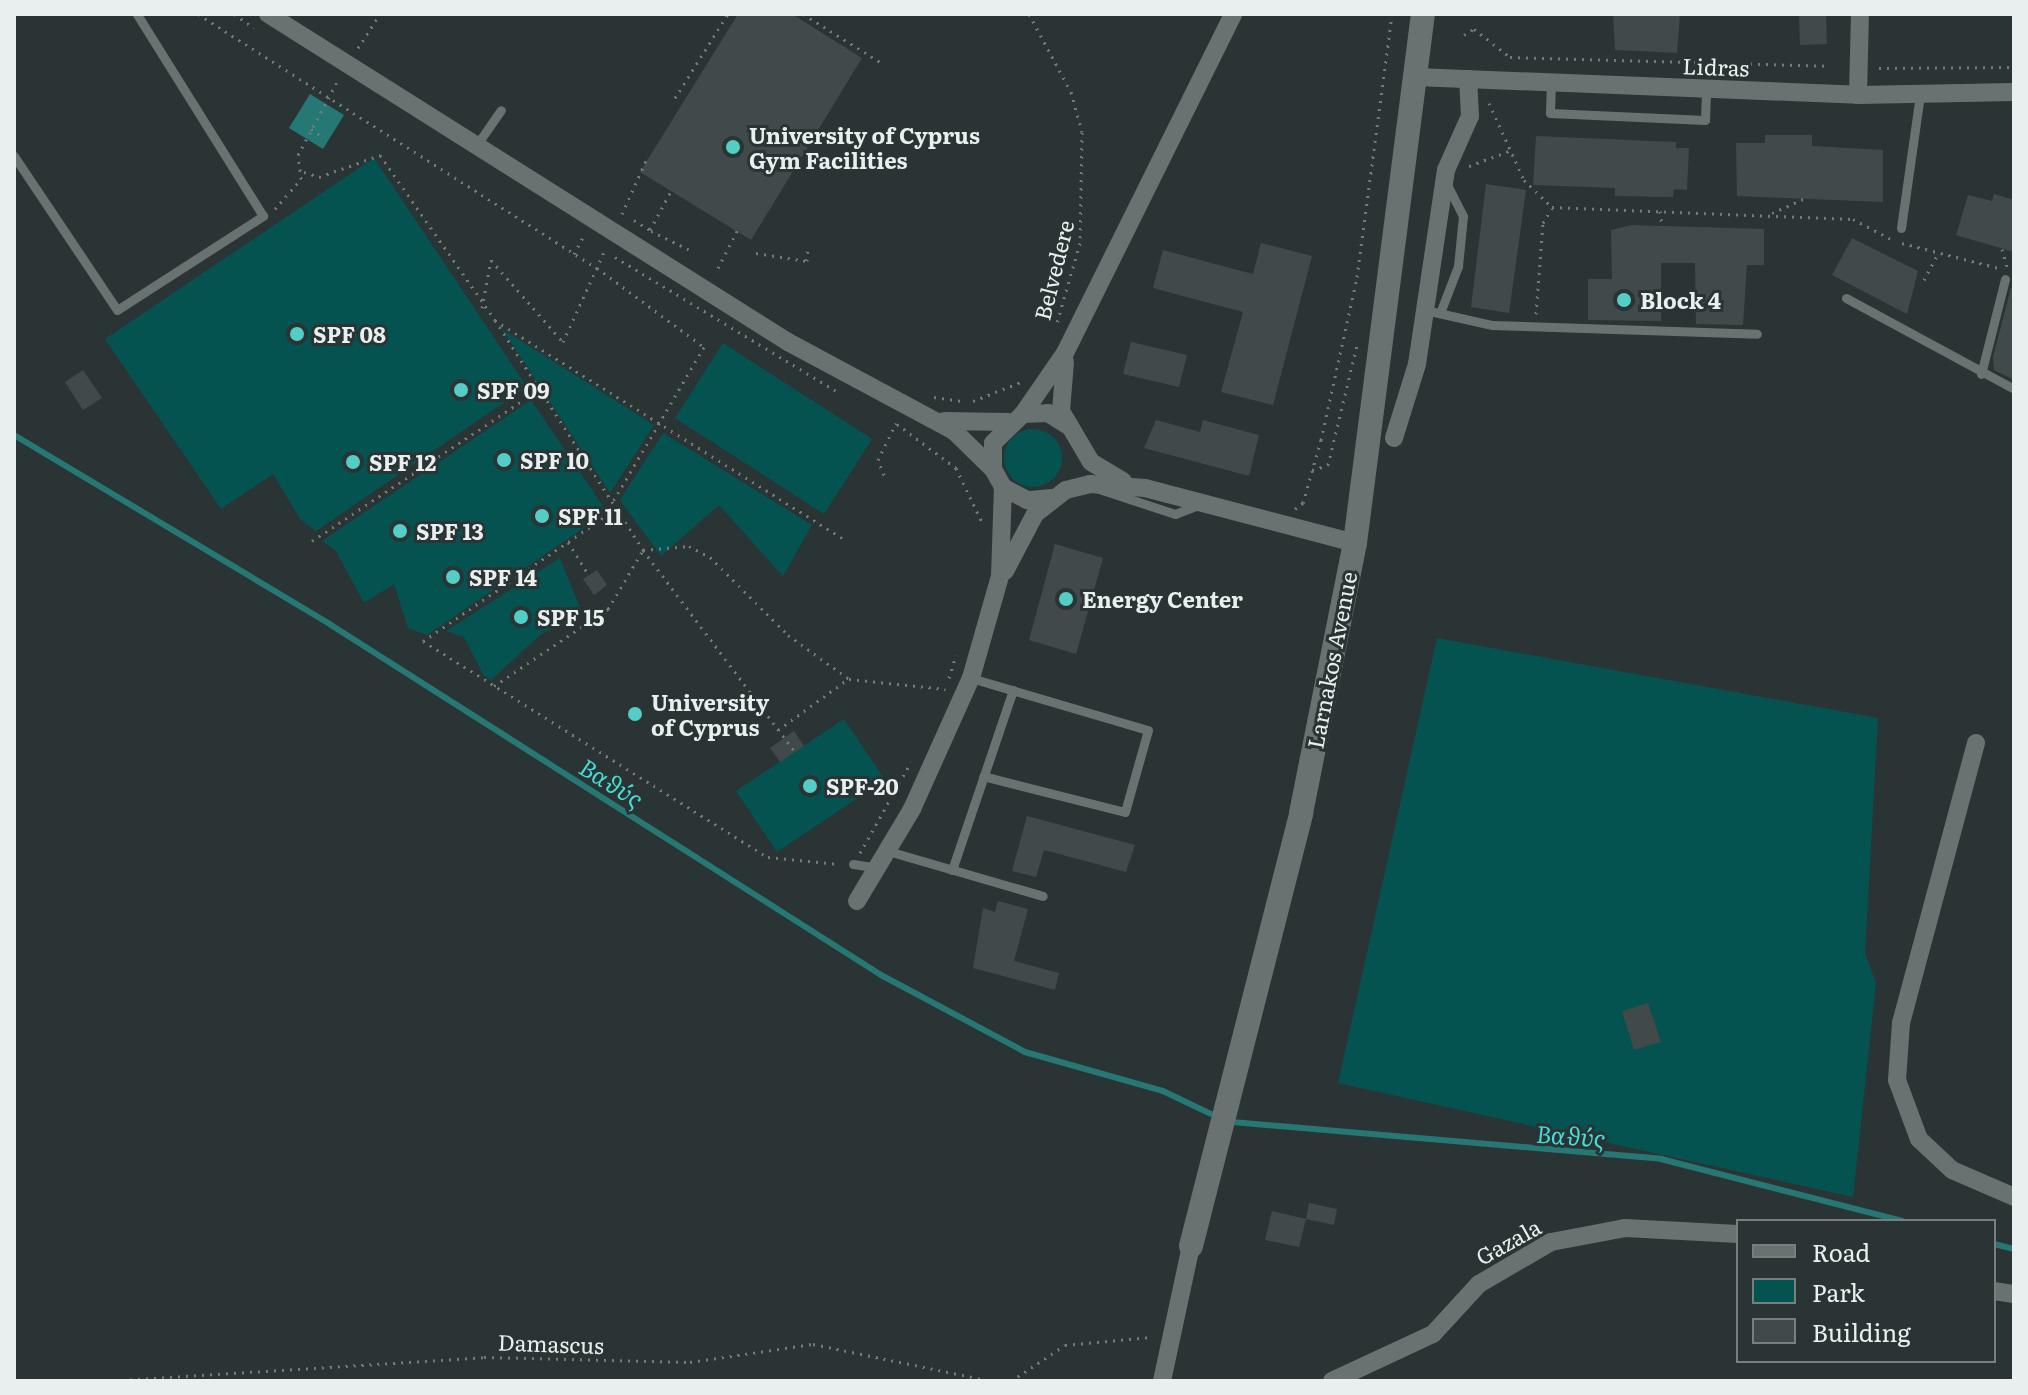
<!DOCTYPE html>
<meta charset="utf-8">
<style>
body{margin:0}
#map{position:relative;width:2028px;height:1395px;overflow:hidden;background:#2b3434;font-family:Literata,serif}
div>[style]{position:absolute}
[style*='--x']{left:calc(var(--x)*1px);top:calc(var(--y)*1px);width:calc(var(--w)*1px);rotate:calc(var(--a)*1deg)}
.green>*{inset:0;background:#055350}
.round{border-radius:50%}
.water>*{inset:0;background:#267874}
.stream>*{height:6px;margin:-3px;padding:0 3px;transform-origin:3px;border-radius:3px;background:#267874}
.building>*{inset:0;background:#414a4a}
.path>*{height:3px;margin-top:-1.5px;transform-origin:0;background:repeating-linear-gradient(90deg,#727a7a 0 2px,transparent 0 8px)}
.lane>*{height:9px;margin:-4.5px;padding:0 4.5px;transform-origin:4.5px;border-radius:4.5px;background:#687271}
.street>*{height:18px;margin:-9px;padding:0 9px;transform-origin:9px;border-radius:9px;background:#687271}
.secondary>*{height:24px;margin:-12px;padding:0 12px;transform-origin:12px;border-radius:12px;background:#687271}
.dots>*{width:22px;height:22px;translate:-50% -50%;box-sizing:border-box;border:4px solid #2b3434;border-radius:50%}
span{translate:-50% -50%;white-space:nowrap;text-align:center;line-height:1.15;-webkit-text-stroke:6px #2b3434;paint-order:stroke}
.street-label{font-size:22px;color:#e9efef}
.poi-label{font-size:22px;color:#e9efef;font-weight:700}
.left{translate:0 -50%;text-align:left}
.water-label{font-size:24px;color:#43ded7;font-style:italic}
.frame{position:absolute;inset:0;border:16px solid #e9efef;pointer-events:none}
.legend{position:absolute;left:1736px;top:1219px;width:260px;height:144px;box-sizing:border-box;background:#2b3434;border:2px solid #777f7f;margin:0;padding:10px 14px;list-style:none;font-size:24px;color:#e9efef}
.legend li{display:flex;align-items:center;gap:16px;height:40px}
.legend b{width:40px;border:2px solid #777f7f}
</style>
<div id="map">
<div class="green">
<div style="clip-path:polygon(374px 158px,527px 387px,316px 531px,300px 519px,273px 474px,221px 509px,105px 339px)"></div>
<div style="clip-path:polygon(502px 329px,654px 425px,610px 493px)"></div>
<div style="clip-path:polygon(723px 343px,872px 439px,824px 514px,675px 418px)"></div>
<div style="clip-path:polygon(531px 400px,607px 512px,427px 635px,408px 628px,394px 584px,364px 603px,336px 551px,322px 541px)"></div>
<div class="round" style="left:1004px;top:429px;width:58px;height:58px"></div>
<div style="clip-path:polygon(663px 433px,812px 525px,783px 576px,719px 505px,661px 556px,620px 500px)"></div>
<div style="clip-path:polygon(560px 558px,582px 613px,540px 635px,491px 680px,484px 676px,464px 637px,446px 631px)"></div>
<div style="clip-path:polygon(1437px 638px,1878px 718px,1865px 953px,1876px 983px,1853px 1197px,1338px 1083px)"></div>
<div style="clip-path:polygon(844px 719px,885px 780px,777px 852px,736px 791px)"></div>
</div>
<div class="water">
<div style="clip-path:polygon(310px 94px,344px 115px,323px 149px,289px 128px)"></div>
</div>
<div class="stream">
<div style="--x:14;--y:435;--w:370;--a:30.9"></div>
<div style="--x:331;--y:625;--w:652;--a:32.47"></div>
<div style="--x:881;--y:975;--w:163;--a:28.1"></div>
<div style="--x:1025;--y:1052;--w:143;--a:15.8"></div>
<div style="--x:1163;--y:1091;--w:53;--a:25.6"></div>
<div style="--x:1232;--y:1122;--w:431;--a:4.9"></div>
<div style="--x:1661;--y:1159;--w:249;--a:14.4"></div>
<div style="--x:1994;--y:1244;--w:21;--a:14"></div>
</div>
<div class="building">
<div style="clip-path:polygon(738px 14px,792px 14px,862px 58px,751px 240px,640px 172px)"></div>
<div style="clip-path:polygon(1613px 14px,1680px 14px,1677px 53px,1615px 50px)"></div>
<div style="clip-path:polygon(1799px 14px,1826px 14px,1827px 44px,1800px 45px)"></div>
<div style="clip-path:polygon(1765px 135px,1812px 135px,1812px 146px,1883px 150px,1883px 202px,1737px 196px,1736px 143px,1765px 143px)"></div>
<div style="clip-path:polygon(1536px 136px,1676px 142px,1676px 148px,1689px 148px,1687px 190px,1674px 189px,1673px 197px,1615px 196px,1615px 188px,1533px 185px)"></div>
<div style="clip-path:polygon(1486px 184px,1526px 190px,1509px 313px,1471px 307px)"></div>
<div style="clip-path:polygon(1994px 194px,2014px 200px,2014px 252px,1956px 235px,1968px 195px,1992px 201px)"></div>
<div style="clip-path:polygon(1631px 225px,1764px 229px,1764px 265px,1747px 265px,1743px 325px,1696px 324px,1695px 263px,1661px 263px,1661px 321px,1588px 320px,1588px 279px,1612px 279px,1611px 230px)"></div>
<div style="clip-path:polygon(1852px 238px,1918px 271px,1907px 314px,1832px 275px)"></div>
<div style="clip-path:polygon(1261px 243px,1312px 256px,1273px 405px,1221px 392px,1243px 312px,1153px 288px,1163px 250px,1253px 274px)"></div>
<div style="clip-path:polygon(2011px 288px,2014px 288px,2014px 380px,1994px 370px,1993px 357px)"></div>
<div style="clip-path:polygon(1131px 342px,1187px 355px,1179px 387px,1123px 374px)"></div>
<div style="clip-path:polygon(83px 370px,102px 398px,83px 410px,65px 382px)"></div>
<div style="clip-path:polygon(1156px 420px,1200px 432px,1203px 420px,1259px 435px,1249px 476px,1144px 448px)"></div>
<div style="clip-path:polygon(1055px 544px,1103px 558px,1076px 654px,1029px 640px)"></div>
<div style="clip-path:polygon(597px 570px,607px 585px,594px 595px,583px 579px)"></div>
<div style="clip-path:polygon(794px 731px,804px 746px,780px 762px,770px 748px)"></div>
<div style="clip-path:polygon(1027px 816px,1135px 845px,1126px 872px,1044px 850px,1036px 877px,1012px 871px)"></div>
<div style="clip-path:polygon(998px 901px,1028px 909px,1014px 961px,1059px 973px,1055px 990px,973px 968px,983px 908px,995px 912px)"></div>
<div style="clip-path:polygon(1648px 1003px,1661px 1042px,1634px 1050px,1622px 1011px)"></div>
<div style="clip-path:polygon(1309px 1203px,1337px 1209px,1334px 1225px,1306px 1219px)"></div>
<div style="clip-path:polygon(1272px 1211px,1306px 1219px,1299px 1247px,1265px 1240px)"></div>
</div>
<div class="path">
<div style="--x:198;--y:14;--w:473;--a:32.5"></div>
<div style="--x:597;--y:268;--w:133;--a:36.4"></div>
<div style="--x:704;--y:347;--w:181;--a:120.5"></div>
<div style="--x:234;--y:14;--w:24;--a:35"></div>
<div style="--x:803;--y:14;--w:91;--a:31.9"></div>
<div style="--x:1029;--y:14;--w:89;--a:61.7"></div>
<div style="--x:1071;--y:92;--w:41;--a:74.6"></div>
<div style="--x:1082;--y:132;--w:111;--a:91"></div>
<div style="--x:1080;--y:243;--w:86;--a:106.1"></div>
<div style="--x:1464;--y:35;--w:12;--a:-31"></div>
<div style="--x:1474;--y:29;--w:46;--a:37.9"></div>
<div style="--x:1510;--y:57;--w:317;--a:1.6"></div>
<div style="--x:358;--y:48;--w:40;--a:-57.1"></div>
<div style="--x:1879;--y:68;--w:135;--a:-0.4"></div>
<div style="--x:675;--y:98;--w:99;--a:-57.8"></div>
<div style="--x:1489;--y:103;--w:85;--a:65.6"></div>
<div style="--x:1524;--y:180;--w:39;--a:44"></div>
<div style="--x:1552;--y:207;--w:301;--a:2.3"></div>
<div style="--x:1853;--y:219;--w:43;--a:27.8"></div>
<div style="--x:311;--y:129;--w:11;--a:34"></div>
<div style="--x:1469;--y:166;--w:48;--a:-20.7"></div>
<div style="--x:304;--y:172;--w:16;--a:18"></div>
<div style="--x:319;--y:177;--w:65;--a:-19.8"></div>
<div style="--x:380;--y:155;--w:201;--a:55.1"></div>
<div style="--x:275;--y:209;--w:40;--a:-49"></div>
<div style="--x:301;--y:179;--w:24;--a:-97"></div>
<div style="--x:298;--y:155;--w:85;--a:-61.9"></div>
<div style="--x:1660;--y:211;--w:14;--a:82"></div>
<div style="--x:1772;--y:213;--w:36;--a:-24"></div>
<div style="--x:622;--y:214;--w:64;--a:-65.9"></div>
<div style="--x:634;--y:220;--w:19;--a:32"></div>
<div style="--x:650;--y:230;--w:44;--a:-61.7"></div>
<div style="--x:651;--y:231;--w:48;--a:26"></div>
<div style="--x:1902;--y:243;--w:100;--a:14.5"></div>
<div style="--x:2002;--y:249;--w:18;--a:74"></div>
<div style="--x:756;--y:253;--w:52;--a:8.9"></div>
<div style="--x:807;--y:261;--w:13;--a:-86"></div>
<div style="--x:574;--y:254;--w:19;--a:-62"></div>
<div style="--x:615;--y:257;--w:261;--a:31.2"></div>
<div style="--x:718;--y:268;--w:42;--a:-62.8"></div>
<div style="--x:1924;--y:280;--w:26;--a:-62"></div>
<div style="--x:482;--y:308;--w:49;--a:-79.4"></div>
<div style="--x:491;--y:260;--w:109;--a:48.7"></div>
<div style="--x:563;--y:342;--w:101;--a:-65.5"></div>
<div style="--x:1536;--y:314;--w:91;--a:-85.6"></div>
<div style="--x:1543;--y:223;--w:17;--a:-59"></div>
<div style="--x:934;--y:397;--w:28;--a:8"></div>
<div style="--x:973;--y:401;--w:52;--a:-21.6"></div>
<div style="--x:897;--y:424;--w:74;--a:36.7"></div>
<div style="--x:956;--y:468;--w:62;--a:64.3"></div>
<div style="--x:1312;--y:470;--w:17;--a:-17"></div>
<div style="--x:1328;--y:465;--w:123;--a:-76.4"></div>
<div style="--x:884;--y:475;--w:16;--a:-112"></div>
<div style="--x:878;--y:460;--w:41;--a:-64.1"></div>
<div style="--x:616;--y:509;--w:234;--a:145.6"></div>
<div style="--x:423;--y:641;--w:407;--a:32.1"></div>
<div style="--x:768;--y:857;--w:71;--a:5.6"></div>
<div style="--x:1295;--y:509;--w:10;--a:-37"></div>
<div style="--x:1303;--y:503;--w:66;--a:-74.1"></div>
<div style="--x:1321;--y:440;--w:167;--a:-77.5"></div>
<div style="--x:1357;--y:277;--w:265;--a:-82.4"></div>
<div style="--x:842;--y:538;--w:410;--a:-147.9"></div>
<div style="--x:495;--y:320;--w:274;--a:57.2"></div>
<div style="--x:643;--y:550;--w:46;--a:-5"></div>
<div style="--x:689;--y:546;--w:24;--a:28"></div>
<div style="--x:710;--y:557;--w:110;--a:45"></div>
<div style="--x:788;--y:635;--w:75;--a:35.8"></div>
<div style="--x:849;--y:679;--w:97;--a:5.9"></div>
<div style="--x:312;--y:541;--w:268;--a:-33.7"></div>
<div style="--x:568;--y:542;--w:39;--a:58"></div>
<div style="--x:949;--y:678;--w:24;--a:-73"></div>
<div style="--x:494;--y:686;--w:138;--a:-34"></div>
<div style="--x:608;--y:609;--w:69;--a:-59.3"></div>
<div style="--x:643;--y:550;--w:253;--a:53"></div>
<div style="--x:778;--y:730;--w:87;--a:-36.1"></div>
<div style="--x:860;--y:853;--w:104;--a:-60.7"></div>
<div style="--x:106;--y:1381;--w:379;--a:-3.6"></div>
<div style="--x:484;--y:1357;--w:206;--a:1.4"></div>
<div style="--x:690;--y:1362;--w:124;--a:-8.3"></div>
<div style="--x:813;--y:1344;--w:182;--a:11.7"></div>
<div style="--x:1011;--y:1381;--w:65;--a:-33.7"></div>
<div style="--x:1065;--y:1345;--w:86;--a:-5.3"></div>
</div>
<div class="lane">
<div style="--x:1551;--y:83;--w:30;--a:92"></div>
<div style="--x:1550;--y:113;--w:155;--a:2.6"></div>
<div style="--x:1705;--y:120;--w:31;--a:-88"></div>
<div style="--x:478;--y:143;--w:40;--a:-55.1"></div>
<div style="--x:14;--y:156;--w:185;--a:56.2"></div>
<div style="--x:117;--y:310;--w:174;--a:-32.8"></div>
<div style="--x:263;--y:216;--w:238;--a:-122"></div>
<div style="--x:1901;--y:228;--w:134;--a:-81.9"></div>
<div style="--x:1846;--y:298;--w:191;--a:28.4"></div>
<div style="--x:1425;--y:310;--w:69;--a:12.6"></div>
<div style="--x:1492;--y:325;--w:265;--a:1.9"></div>
<div style="--x:1440;--y:313;--w:50;--a:-69"></div>
<div style="--x:1458;--y:266;--w:50;--a:-84.3"></div>
<div style="--x:1463;--y:216;--w:36;--a:-117"></div>
<div style="--x:1981;--y:374;--w:98;--a:-75.8"></div>
<div style="--x:1099;--y:489;--w:80;--a:18.2"></div>
<div style="--x:1175;--y:514;--w:30;--a:-21"></div>
<div style="--x:971;--y:678;--w:184;--a:16.4"></div>
<div style="--x:1148;--y:730;--w:85;--a:105.7"></div>
<div style="--x:1125;--y:812;--w:146;--a:-165.8"></div>
<div style="--x:888;--y:851;--w:161;--a:16.2"></div>
<div style="--x:853;--y:864;--w:25;--a:9"></div>
<div style="--x:952;--y:870;--w:190;--a:-71.3"></div>
</div>
<div class="street">
<div style="--x:268;--y:14;--w:615;--a:32.24"></div>
<div style="--x:788;--y:342;--w:188;--a:28.2"></div>
<div style="--x:954;--y:431;--w:54;--a:44.3"></div>
<div style="--x:1416;--y:77;--w:442;--a:2.3"></div>
<div style="--x:1858;--y:95;--w:156;--a:-1.1"></div>
<div style="--x:1858;--y:95;--w:81;--a:-88.6"></div>
<div style="--x:1065;--y:362;--w:49;--a:94.7"></div>
<div style="--x:1061;--y:411;--w:59;--a:59.5"></div>
<div style="--x:1091;--y:462;--w:37;--a:31"></div>
<div style="--x:1023;--y:414;--w:74;--a:-55.5"></div>
<div style="--x:1065;--y:353;--w:378;--a:-63.6"></div>
<div style="--x:944;--y:421;--w:64;--a:0.9"></div>
<div style="--x:1394;--y:438;--w:77;--a:-72.7"></div>
<div style="--x:1417;--y:364;--w:196;--a:-81.5"></div>
<div style="--x:1446;--y:170;--w:59;--a:-66"></div>
<div style="--x:1470;--y:116;--w:37;--a:-93"></div>
<div style="--x:1052;--y:498;--w:25;--a:175"></div>
<div style="--x:1027;--y:500;--w:27;--a:-152"></div>
<div style="--x:1003;--y:487;--w:21;--a:-119"></div>
<div style="--x:993;--y:469;--w:26;--a:-90"></div>
<div style="--x:993;--y:443;--w:42;--a:-44"></div>
<div style="--x:1023;--y:414;--w:25;--a:-2"></div>
<div style="--x:1048;--y:413;--w:26;--a:32"></div>
<div style="--x:1005;--y:571;--w:64;--a:-62.2"></div>
<div style="--x:1035;--y:514;--w:39;--a:-38"></div>
<div style="--x:1066;--y:490;--w:25;--a:-14"></div>
<div style="--x:1090;--y:484;--w:55;--a:4.2"></div>
<div style="--x:1145;--y:488;--w:217;--a:14.7"></div>
<div style="--x:1976;--y:743;--w:290;--a:105"></div>
<div style="--x:1901;--y:1023;--w:57;--a:94"></div>
<div style="--x:1897;--y:1080;--w:63;--a:69.6"></div>
<div style="--x:1919;--y:1139;--w:45;--a:43.2"></div>
<div style="--x:1952;--y:1170;--w:68;--a:23.5"></div>
<div style="--x:857;--y:901;--w:107;--a:-59.1"></div>
<div style="--x:912;--y:809;--w:144;--a:-65.8"></div>
<div style="--x:971;--y:678;--w:106;--a:-74.1"></div>
<div style="--x:1000;--y:576;--w:89;--a:-88.1"></div>
<div style="--x:1994;--y:1291;--w:20;--a:9"></div>
<div style="--x:1162;--y:1381;--w:138;--a:-77.9"></div>
<div style="--x:1332;--y:1381;--w:111;--a:-25"></div>
<div style="--x:1433;--y:1334;--w:68;--a:-47.4"></div>
<div style="--x:1479;--y:1284;--w:83;--a:-30.3"></div>
<div style="--x:1551;--y:1242;--w:75;--a:-10.7"></div>
<div style="--x:1625;--y:1228;--w:113;--a:3"></div>
</div>
<div class="secondary">
<div style="--x:1191;--y:1246;--w:447;--a:-75.7"></div>
<div style="--x:1301;--y:813;--w:275;--a:-78.7"></div>
<div style="--x:1355;--y:543;--w:533;--a:-82.68"></div>
</div>
<div class="dots">
<div style="left:733px;top:147px;background:#54cdc7"></div>
<div style="left:1624px;top:300px;background:#54cdc7"></div>
<div style="left:297px;top:334px;background:#54cdc7"></div>
<div style="left:461px;top:390px;background:#54cdc7"></div>
<div style="left:504px;top:460px;background:#54cdc7"></div>
<div style="left:353px;top:462px;background:#54cdc7"></div>
<div style="left:542px;top:516px;background:#54cdc7"></div>
<div style="left:400px;top:531px;background:#54cdc7"></div>
<div style="left:453px;top:577px;background:#54cdc7"></div>
<div style="left:1066px;top:599px;background:#54cdc7"></div>
<div style="left:521px;top:617px;background:#54cdc7"></div>
<div style="left:635px;top:714px;background:#54cdc7"></div>
<div style="left:810px;top:786px;background:#54cdc7"></div>
</div>
<div class="street-label">
<span style="left:1716px;top:66px;rotate:2deg">Lidras</span>
<span style="left:1053px;top:270px;rotate:-76deg">Belvedere</span>
<span style="left:1331px;top:660px;rotate:-79deg">Larnakos Avenue</span>
<span style="left:1508px;top:1241px;rotate:-29deg">Gazala</span>
<span style="left:551px;top:1343px;rotate:2deg">Damascus</span>
</div>
<div class="poi-label">
<span class="left" style="left:749px;top:147px">University of Cyprus<br>Gym Facilities</span>
<span class="left" style="left:1640px;top:300px">Block 4</span>
<span class="left" style="left:313px;top:334px">SPF 08</span>
<span class="left" style="left:477px;top:390px">SPF 09</span>
<span class="left" style="left:520px;top:460px">SPF 10</span>
<span class="left" style="left:369px;top:462px">SPF 12</span>
<span class="left" style="left:558px;top:516px">SPF 11</span>
<span class="left" style="left:416px;top:531px">SPF 13</span>
<span class="left" style="left:469px;top:577px">SPF 14</span>
<span class="left" style="left:1082px;top:599px">Energy Center</span>
<span class="left" style="left:537px;top:617px">SPF 15</span>
<span class="left" style="left:651px;top:714px">University<br>of Cyprus</span>
<span class="left" style="left:826px;top:786px">SPF-20</span>
</div>
<div class="water-label">
<span style="left:612px;top:782px;rotate:32deg">Βαθύς</span>
<span style="left:1571px;top:1135px;rotate:4deg">Βαθύς</span>
</div>
<div class="frame"></div>
<ul class="legend">
<li><b style="height:10px;background:#687271"></b>Road</li>
<li><b style="height:22px;background:#055350"></b>Park</li>
<li><b style="height:22px;background:#414a4a"></b>Building</li>
</ul>
</div>
